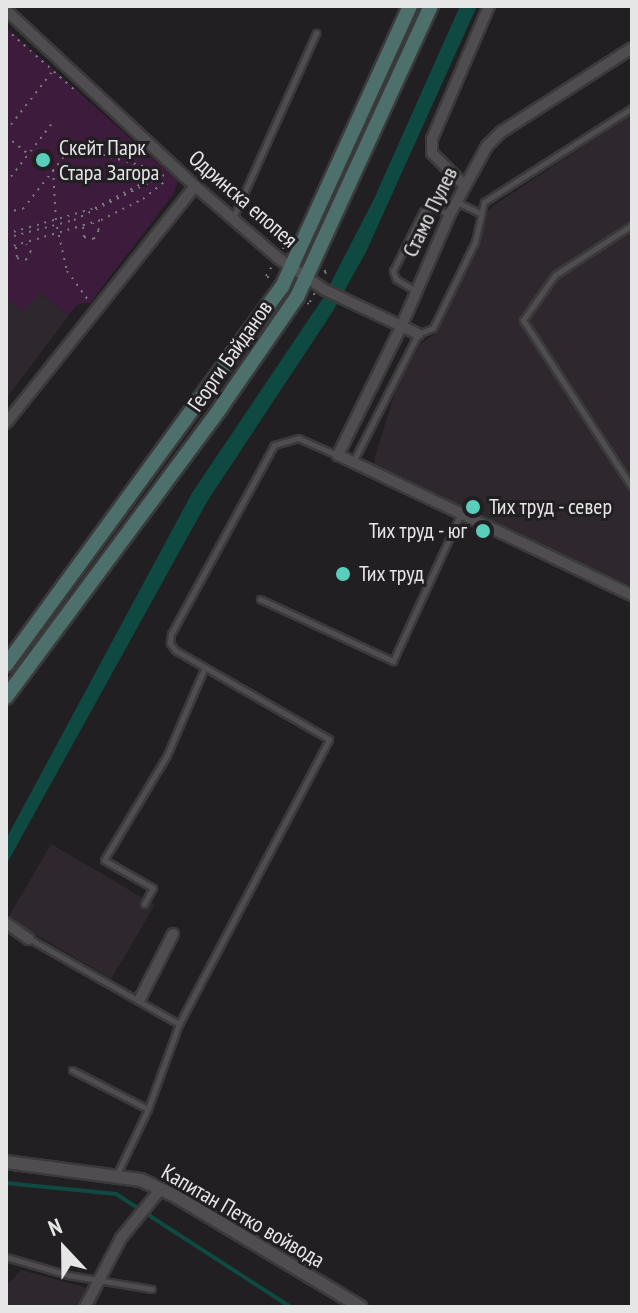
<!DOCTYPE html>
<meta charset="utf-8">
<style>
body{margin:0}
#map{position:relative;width:638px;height:1313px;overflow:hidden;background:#211f21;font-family:"PT Sans Narrow",sans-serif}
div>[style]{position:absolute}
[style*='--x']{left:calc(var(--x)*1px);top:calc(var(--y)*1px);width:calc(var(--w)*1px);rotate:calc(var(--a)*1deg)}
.built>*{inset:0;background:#2e282e}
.green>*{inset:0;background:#3c1b3c}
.water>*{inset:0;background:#0e4942}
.stream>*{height:4px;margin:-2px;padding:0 2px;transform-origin:2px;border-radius:2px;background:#0e4942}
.path>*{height:2px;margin-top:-1px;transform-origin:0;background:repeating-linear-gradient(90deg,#7c7b7c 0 2px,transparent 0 8px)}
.roads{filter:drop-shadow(2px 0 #3b3a3b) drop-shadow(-2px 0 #3b3a3b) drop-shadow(0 2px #3b3a3b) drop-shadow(0 -2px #3b3a3b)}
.service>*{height:5px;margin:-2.5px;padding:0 2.5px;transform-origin:2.5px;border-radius:2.5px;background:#4f4d4f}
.minor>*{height:10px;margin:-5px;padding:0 5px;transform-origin:5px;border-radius:5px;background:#4f4d4f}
.tertiary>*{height:12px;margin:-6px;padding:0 6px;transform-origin:6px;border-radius:6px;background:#4f4d4f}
.secondary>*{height:14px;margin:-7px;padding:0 7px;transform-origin:7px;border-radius:7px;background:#4d706c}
.dots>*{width:22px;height:22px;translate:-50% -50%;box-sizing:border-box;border:4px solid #211f21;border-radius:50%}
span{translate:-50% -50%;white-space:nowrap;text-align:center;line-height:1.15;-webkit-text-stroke:6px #211f21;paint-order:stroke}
.poi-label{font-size:22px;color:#e7e6e7}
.left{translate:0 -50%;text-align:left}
.right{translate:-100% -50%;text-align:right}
.street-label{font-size:22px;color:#e7e6e7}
.frame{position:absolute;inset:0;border:8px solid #e7e6e7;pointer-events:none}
.north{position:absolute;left:24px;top:1209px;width:80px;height:80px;-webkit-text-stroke:6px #211f21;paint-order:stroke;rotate:338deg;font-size:22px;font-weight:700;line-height:32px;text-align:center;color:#e7e6e7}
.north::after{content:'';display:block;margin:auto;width:28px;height:36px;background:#e7e6e7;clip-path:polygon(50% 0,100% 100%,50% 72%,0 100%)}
</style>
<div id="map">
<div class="built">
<div style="clip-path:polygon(632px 114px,632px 586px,381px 475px,375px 468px,374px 460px,396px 389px,420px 344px,436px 333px,480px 244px,484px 216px,493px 206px)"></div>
<div style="clip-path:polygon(40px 293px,69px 315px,6px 399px,6px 297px,23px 310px)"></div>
<div style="clip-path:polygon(51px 844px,155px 905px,111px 979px,8px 918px)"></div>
<div style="clip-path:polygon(21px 1270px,102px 1292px,95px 1307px,6px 1307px,6px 1286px)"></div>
</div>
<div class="green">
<div style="clip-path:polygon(6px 27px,178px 181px,174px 193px,90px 303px,78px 304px,69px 315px,40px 293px,23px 311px,6px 297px)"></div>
</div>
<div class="water">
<div style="clip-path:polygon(460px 6px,477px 6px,366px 252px,333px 311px,208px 500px,6px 865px,6px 839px,192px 493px,323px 298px,373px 201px)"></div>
</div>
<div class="stream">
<div style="--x:6;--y:1183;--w:111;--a:5.7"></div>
<div style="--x:116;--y:1194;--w:208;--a:32.9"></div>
</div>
<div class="path">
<div style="--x:6;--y:29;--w:96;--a:41.6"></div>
<div style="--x:6;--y:131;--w:75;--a:-52.1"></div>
<div style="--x:6;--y:136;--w:27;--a:39"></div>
<div style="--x:72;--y:146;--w:87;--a:15.9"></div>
<div style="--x:156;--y:170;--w:14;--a:36"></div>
<div style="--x:53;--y:170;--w:51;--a:86.6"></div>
<div style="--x:6;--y:183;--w:78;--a:-52.3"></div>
<div style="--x:6;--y:212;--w:17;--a:-10"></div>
<div style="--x:23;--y:209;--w:88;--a:-52"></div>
<div style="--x:57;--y:227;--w:45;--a:77.2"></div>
<div style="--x:67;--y:271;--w:36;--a:54"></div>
<div style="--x:83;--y:227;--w:10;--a:84"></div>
<div style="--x:84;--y:237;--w:10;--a:11"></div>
<div style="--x:94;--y:239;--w:10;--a:-61"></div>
<div style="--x:99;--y:230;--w:9;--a:-131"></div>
<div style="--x:6;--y:234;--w:93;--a:-16.3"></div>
<div style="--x:95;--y:208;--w:63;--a:-27.4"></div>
<div style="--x:151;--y:179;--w:15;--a:-74"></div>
<div style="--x:291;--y:236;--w:50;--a:45.8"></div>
<div style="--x:326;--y:272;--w:36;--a:118"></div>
<div style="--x:309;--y:304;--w:51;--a:-146.9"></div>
<div style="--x:266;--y:276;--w:47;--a:-58"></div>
<div style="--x:6;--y:238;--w:70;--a:-14.8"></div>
<div style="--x:74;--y:220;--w:86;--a:-26.3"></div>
<div style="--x:151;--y:182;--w:14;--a:-12"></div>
<div style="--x:16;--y:247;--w:11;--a:85"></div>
<div style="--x:17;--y:258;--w:9;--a:13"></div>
<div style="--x:26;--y:260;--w:9;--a:-58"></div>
<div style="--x:31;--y:252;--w:9;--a:-122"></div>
<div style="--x:6;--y:248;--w:99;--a:-16.4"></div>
<div style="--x:101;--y:220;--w:47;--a:-26.6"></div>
<div style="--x:143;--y:199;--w:32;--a:-39"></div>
</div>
<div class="roads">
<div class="service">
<div style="--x:457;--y:202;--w:25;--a:26"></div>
<div style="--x:233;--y:218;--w:203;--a:-65.8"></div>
<div style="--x:632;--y:225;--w:92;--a:147"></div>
<div style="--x:555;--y:275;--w:55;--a:125.4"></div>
<div style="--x:523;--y:320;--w:199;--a:56.9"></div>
<div style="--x:414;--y:290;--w:21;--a:-149"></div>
<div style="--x:396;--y:279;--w:9;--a:-111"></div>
<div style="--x:393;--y:271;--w:67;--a:-63.4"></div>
<div style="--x:423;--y:211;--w:11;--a:-15"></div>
<div style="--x:434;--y:208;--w:16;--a:22"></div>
<div style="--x:353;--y:462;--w:144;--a:-63.1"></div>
<div style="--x:418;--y:334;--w:16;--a:-22"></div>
<div style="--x:433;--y:328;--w:96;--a:-64"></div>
<div style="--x:475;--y:242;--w:41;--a:-77.3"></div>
<div style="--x:484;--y:202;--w:175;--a:-32.4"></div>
<div style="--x:260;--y:599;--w:147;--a:25"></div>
<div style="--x:393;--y:661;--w:161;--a:-65.3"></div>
<div style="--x:144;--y:904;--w:18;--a:-61"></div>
<div style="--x:153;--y:888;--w:56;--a:-150.3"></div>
<div style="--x:104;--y:860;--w:122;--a:-59"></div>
<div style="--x:167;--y:755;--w:94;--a:-66.7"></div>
<div style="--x:30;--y:939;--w:172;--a:29.7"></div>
<div style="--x:72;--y:1070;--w:85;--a:27.2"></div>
<div style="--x:116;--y:1176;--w:74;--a:-64.5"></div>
<div style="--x:148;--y:1109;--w:90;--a:-70"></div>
<div style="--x:179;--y:1024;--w:322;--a:-62.2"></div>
<div style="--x:329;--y:739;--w:178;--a:-150"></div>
<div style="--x:175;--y:650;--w:9;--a:-126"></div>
<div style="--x:170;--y:643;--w:9;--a:-84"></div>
<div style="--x:171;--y:634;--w:215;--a:-61.4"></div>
<div style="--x:274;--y:445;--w:25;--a:-16"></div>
<div style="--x:298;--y:438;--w:43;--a:23.6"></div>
<div style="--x:6;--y:1257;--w:65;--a:16.2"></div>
<div style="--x:68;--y:1275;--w:85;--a:9.5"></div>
</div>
<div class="minor">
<div style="--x:6;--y:10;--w:258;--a:43"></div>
<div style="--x:195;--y:186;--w:110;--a:40.9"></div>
<div style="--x:278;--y:258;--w:57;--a:34.2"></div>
<div style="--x:325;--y:290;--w:103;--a:25.3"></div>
<div style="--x:632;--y:48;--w:156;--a:147.3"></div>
<div style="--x:501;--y:132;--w:20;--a:135"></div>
<div style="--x:487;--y:146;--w:77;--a:118.6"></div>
<div style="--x:450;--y:214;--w:123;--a:113.4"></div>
<div style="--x:401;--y:327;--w:143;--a:116.2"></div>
<div style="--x:338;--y:455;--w:326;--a:25.5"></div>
<div style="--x:464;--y:185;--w:45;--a:-135"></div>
<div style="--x:432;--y:153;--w:14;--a:-90"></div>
<div style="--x:432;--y:139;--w:145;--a:-66.8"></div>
<div style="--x:6;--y:423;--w:303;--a:-51.4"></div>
<div style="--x:6;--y:923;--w:28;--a:35"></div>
<div style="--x:140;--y:999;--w:73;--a:-63.1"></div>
<div style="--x:85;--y:1307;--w:78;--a:-62.4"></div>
<div style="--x:121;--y:1238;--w:63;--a:-50.8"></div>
</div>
<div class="tertiary">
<div style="--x:6;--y:1162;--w:136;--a:7.6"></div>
<div style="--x:141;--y:1180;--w:40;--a:25"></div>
<div style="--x:177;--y:1197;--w:214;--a:30.9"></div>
</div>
<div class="secondary">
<div style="--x:6;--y:665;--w:468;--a:-53.9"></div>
<div style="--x:282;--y:287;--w:309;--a:-65.5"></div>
<div style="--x:6;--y:697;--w:361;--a:-53.4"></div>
<div style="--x:221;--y:407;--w:134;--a:-55.4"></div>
<div style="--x:297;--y:297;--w:320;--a:-65.3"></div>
</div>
</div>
<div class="dots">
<div style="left:43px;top:160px;background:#5acebd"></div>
<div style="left:473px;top:507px;background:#5acebd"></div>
<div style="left:483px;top:531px;background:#5acebd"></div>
<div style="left:343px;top:574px;background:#5acebd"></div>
</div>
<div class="poi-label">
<span class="left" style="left:59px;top:160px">Скейт Парк<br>Стара Загора</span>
<span class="left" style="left:489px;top:507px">Тих труд - север</span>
<span class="right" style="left:467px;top:531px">Тих труд - юг</span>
<span class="left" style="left:359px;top:574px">Тих труд</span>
</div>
<div class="street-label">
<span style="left:243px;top:199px;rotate:41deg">Одринска епопея</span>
<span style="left:430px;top:212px;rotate:-64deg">Стамо Пулев</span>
<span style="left:230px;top:356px;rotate:-55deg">Георги Байданов</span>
<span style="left:243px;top:1216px;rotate:30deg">Капитан Петко войвода</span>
</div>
<div class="frame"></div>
<div class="north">N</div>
</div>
